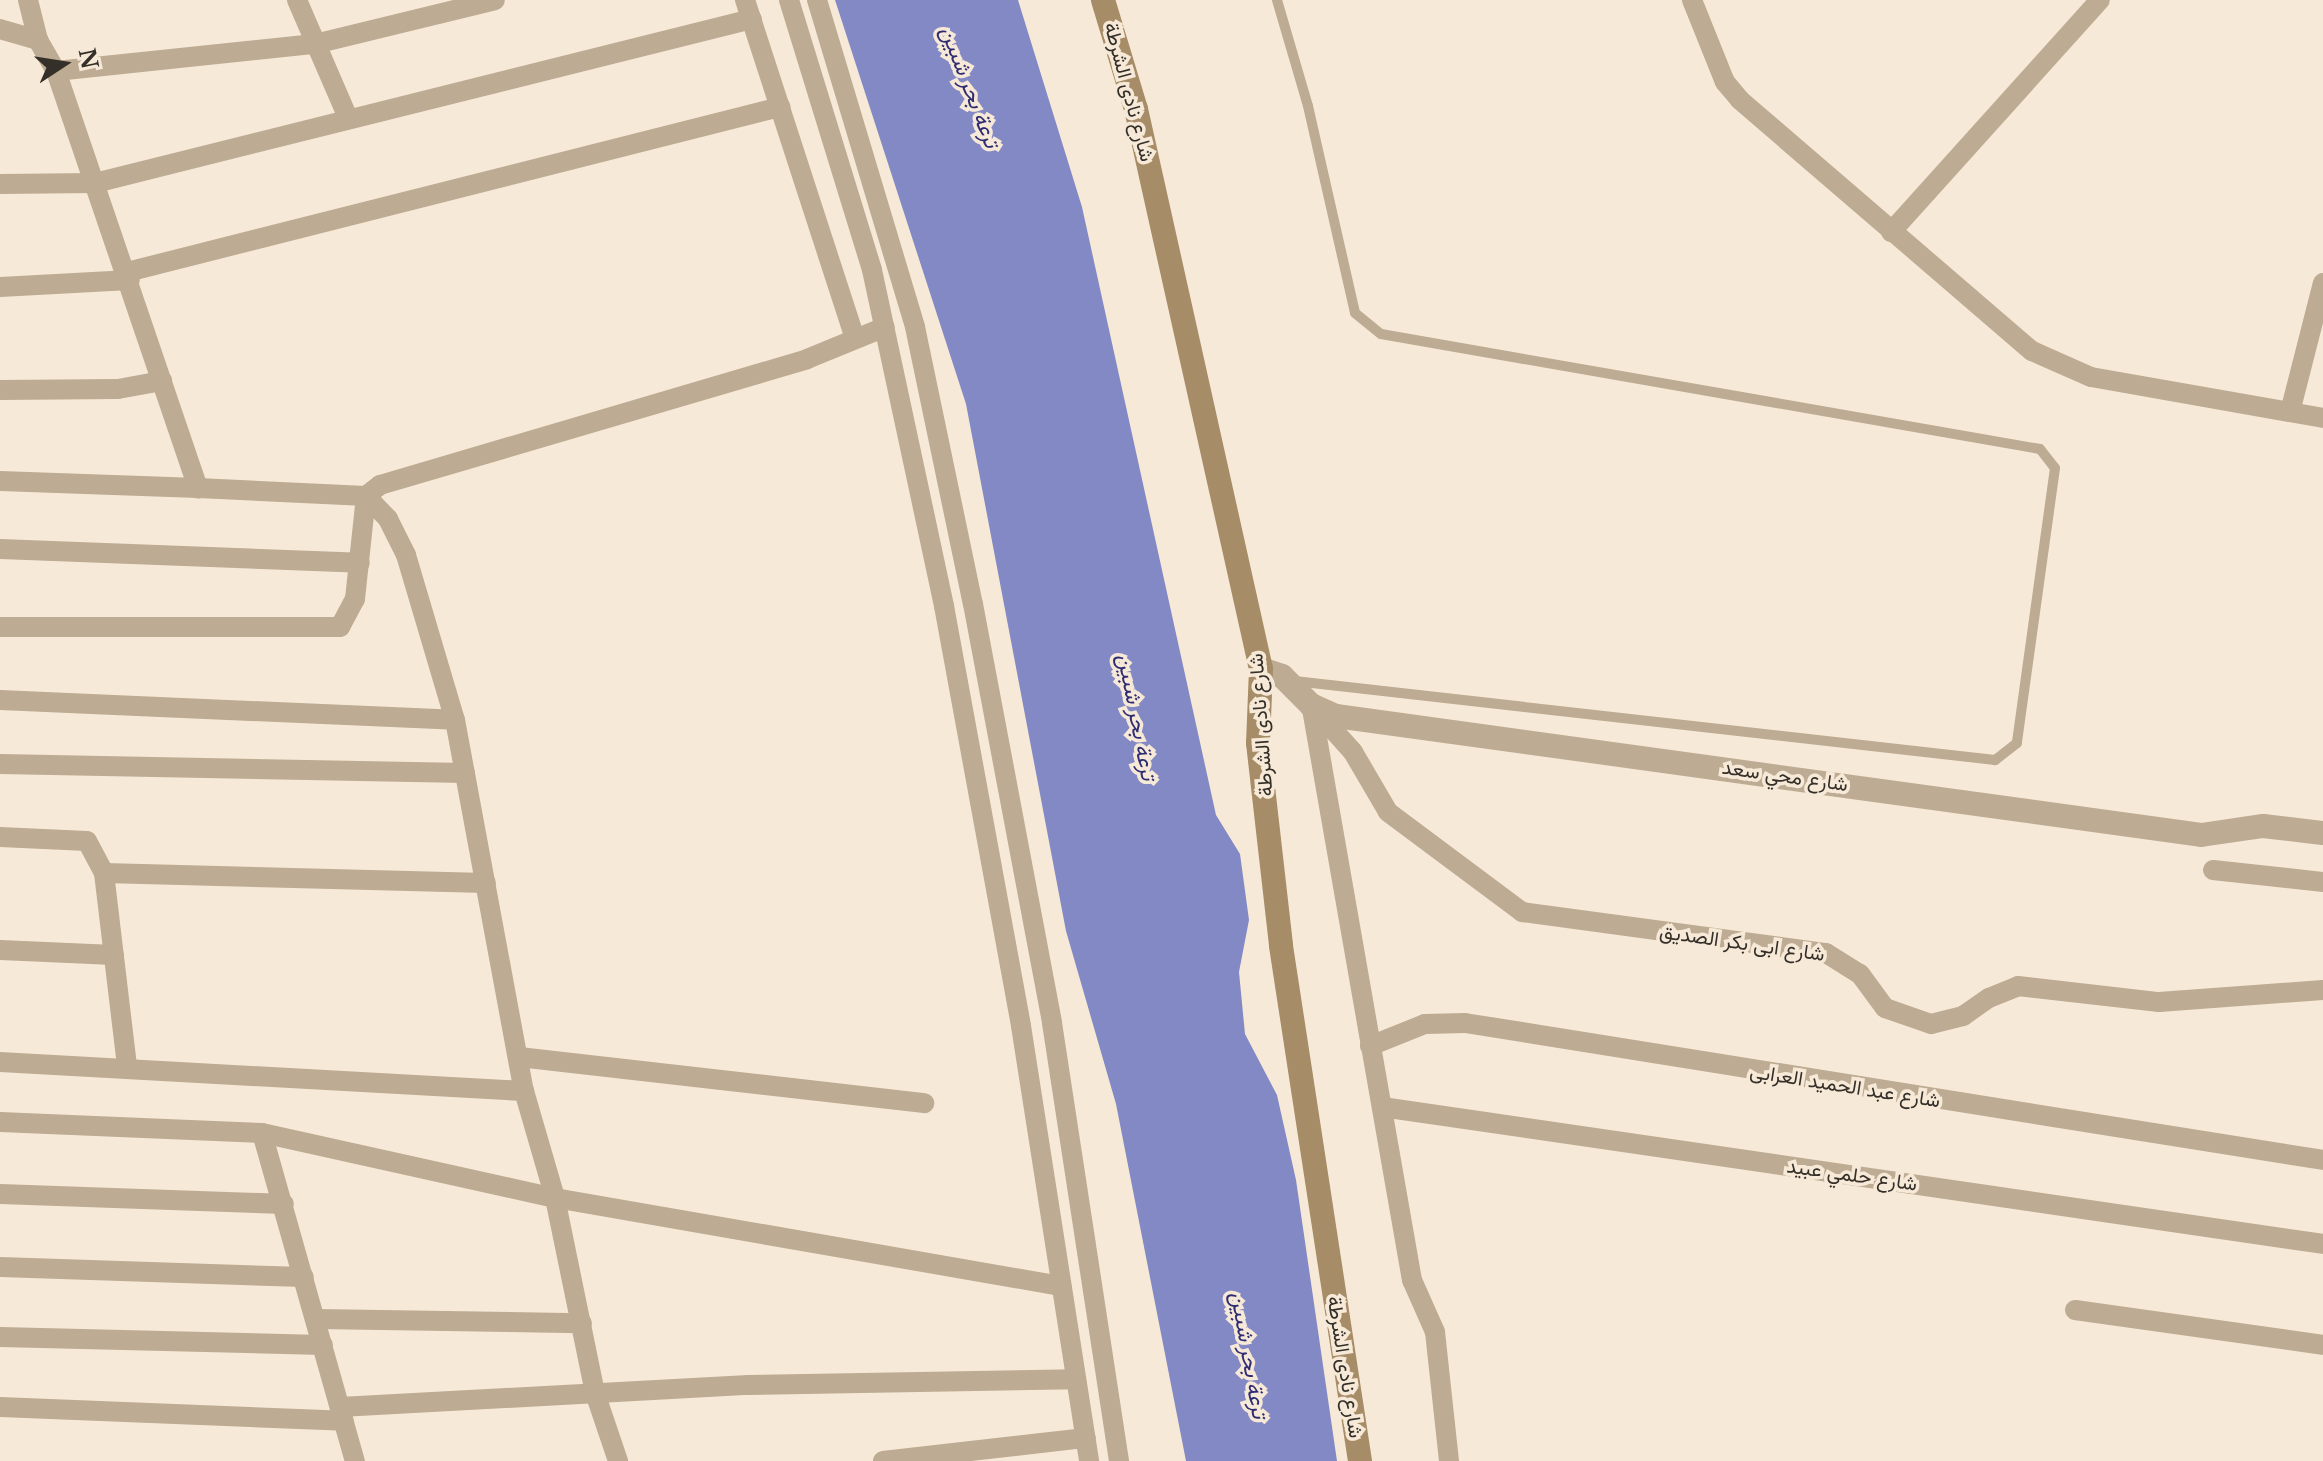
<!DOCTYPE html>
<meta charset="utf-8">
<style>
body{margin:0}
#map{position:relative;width:2323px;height:1461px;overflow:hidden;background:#f7e9d7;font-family:"Libre Baskerville",Vazirmatn,serif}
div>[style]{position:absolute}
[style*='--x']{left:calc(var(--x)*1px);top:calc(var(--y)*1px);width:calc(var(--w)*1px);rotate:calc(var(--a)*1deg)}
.water>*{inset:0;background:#8389c4}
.service>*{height:10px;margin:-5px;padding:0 5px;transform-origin:5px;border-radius:5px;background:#bdab93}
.minor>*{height:20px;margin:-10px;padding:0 10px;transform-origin:10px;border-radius:10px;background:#bdab93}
.tertiary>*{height:24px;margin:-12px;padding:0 12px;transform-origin:12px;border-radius:12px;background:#bdab93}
.secondary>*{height:24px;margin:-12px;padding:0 12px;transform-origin:12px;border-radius:12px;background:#a68c67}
span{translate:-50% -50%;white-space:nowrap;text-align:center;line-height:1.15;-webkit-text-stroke:7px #f7e9d7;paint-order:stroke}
.street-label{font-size:20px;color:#342f28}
.water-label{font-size:22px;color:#2e2c72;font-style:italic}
.north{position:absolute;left:24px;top:24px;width:80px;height:80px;-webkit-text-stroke:6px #f7e9d7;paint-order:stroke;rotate:78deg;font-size:22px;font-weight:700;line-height:32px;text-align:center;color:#342f28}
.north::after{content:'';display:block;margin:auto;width:28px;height:36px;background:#342f28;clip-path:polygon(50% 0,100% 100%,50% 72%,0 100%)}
</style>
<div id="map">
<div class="water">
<div style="clip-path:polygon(835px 0,1018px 0,1082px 207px,1216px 815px,1240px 854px,1249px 920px,1239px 972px,1245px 1034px,1277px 1095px,1296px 1180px,1337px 1461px,1186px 1461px,1116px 1104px,1066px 931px,966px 404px)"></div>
</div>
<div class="service">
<div style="--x:1277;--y:0;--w:110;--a:73.7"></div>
<div style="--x:1308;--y:106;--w:212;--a:77.2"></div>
<div style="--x:1355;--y:313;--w:33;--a:39"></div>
<div style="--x:1381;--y:334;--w:669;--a:9.9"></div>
<div style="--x:2040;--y:449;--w:24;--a:52"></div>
<div style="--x:2055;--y:468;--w:278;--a:97.9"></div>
<div style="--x:2017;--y:743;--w:28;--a:142"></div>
<div style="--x:1995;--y:760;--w:705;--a:-173.57"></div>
</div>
<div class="minor">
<div style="--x:28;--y:0;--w:41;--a:76"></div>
<div style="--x:297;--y:0;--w:129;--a:66.6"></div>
<div style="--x:745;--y:0;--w:356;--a:72"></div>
<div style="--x:789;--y:0;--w:282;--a:72.9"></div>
<div style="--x:872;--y:270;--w:344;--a:77.9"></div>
<div style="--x:944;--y:606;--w:427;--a:79.6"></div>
<div style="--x:1021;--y:1026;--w:440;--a:81.1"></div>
<div style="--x:817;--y:0;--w:341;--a:73.3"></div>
<div style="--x:915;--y:327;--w:283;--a:78.2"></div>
<div style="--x:973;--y:604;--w:426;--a:79.3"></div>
<div style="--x:1052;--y:1023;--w:443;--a:81.3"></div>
<div style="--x:1692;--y:0;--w:88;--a:68.1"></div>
<div style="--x:1725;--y:82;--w:23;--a:50"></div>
<div style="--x:1740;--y:100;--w:385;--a:40.7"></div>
<div style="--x:2032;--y:351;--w:64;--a:23.8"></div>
<div style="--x:2091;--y:377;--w:236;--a:10"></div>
<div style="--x:0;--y:29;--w:40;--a:16"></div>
<div style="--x:38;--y:40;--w:36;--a:60"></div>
<div style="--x:56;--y:71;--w:441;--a:71.2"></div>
<div style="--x:198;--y:488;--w:198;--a:-178"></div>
<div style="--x:56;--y:71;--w:260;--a:-6"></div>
<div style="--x:315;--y:44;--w:185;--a:-13.7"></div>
<div style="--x:0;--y:184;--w:95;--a:-0.6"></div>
<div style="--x:95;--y:183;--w:677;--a:-14.02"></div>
<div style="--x:1891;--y:232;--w:312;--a:-48"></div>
<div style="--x:127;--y:272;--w:674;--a:-14.18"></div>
<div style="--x:0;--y:287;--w:130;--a:-3.1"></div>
<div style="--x:0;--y:390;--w:118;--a:-0.5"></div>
<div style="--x:118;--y:389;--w:45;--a:-10.3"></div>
<div style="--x:2290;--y:412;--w:133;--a:-75.7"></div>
<div style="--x:198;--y:488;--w:168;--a:2.7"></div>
<div style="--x:366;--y:496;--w:32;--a:46"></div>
<div style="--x:388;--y:519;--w:40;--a:63.4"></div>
<div style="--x:406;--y:555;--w:172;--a:73.5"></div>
<div style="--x:455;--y:720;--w:377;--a:79.5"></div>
<div style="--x:524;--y:1091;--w:111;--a:73.8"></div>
<div style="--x:555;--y:1198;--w:199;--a:78.4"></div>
<div style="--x:595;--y:1393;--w:72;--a:71.3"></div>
<div style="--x:0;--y:549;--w:360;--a:2.2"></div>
<div style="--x:0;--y:627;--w:340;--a:0"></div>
<div style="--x:340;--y:627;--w:32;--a:-62"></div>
<div style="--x:355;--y:599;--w:104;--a:-83.9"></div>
<div style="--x:366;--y:496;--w:18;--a:-38"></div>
<div style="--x:380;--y:485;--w:445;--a:-16.4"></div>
<div style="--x:807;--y:359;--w:84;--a:-22.3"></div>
<div style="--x:0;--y:700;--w:455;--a:2.5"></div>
<div style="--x:1311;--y:705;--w:63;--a:48.2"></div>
<div style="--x:1353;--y:752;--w:69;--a:59.7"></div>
<div style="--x:1388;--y:812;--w:167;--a:36.7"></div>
<div style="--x:1522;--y:912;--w:307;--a:7.7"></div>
<div style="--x:1826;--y:953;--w:40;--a:32"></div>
<div style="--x:1860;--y:974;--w:42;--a:53.7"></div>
<div style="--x:1885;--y:1008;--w:49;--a:19.2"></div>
<div style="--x:1931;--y:1024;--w:33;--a:-14"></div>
<div style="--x:1963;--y:1016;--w:32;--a:-35"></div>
<div style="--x:1989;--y:998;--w:31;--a:-22"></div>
<div style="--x:2018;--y:986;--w:142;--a:6.5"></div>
<div style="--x:2159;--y:1002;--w:164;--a:-4.2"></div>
<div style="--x:1312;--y:709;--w:580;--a:80.07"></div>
<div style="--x:1412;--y:1280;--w:57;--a:66.1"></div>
<div style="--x:1435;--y:1332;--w:130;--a:83.8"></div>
<div style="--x:0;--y:764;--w:465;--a:1.1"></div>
<div style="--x:0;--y:837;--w:87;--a:2.6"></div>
<div style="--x:87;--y:841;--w:36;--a:62"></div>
<div style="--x:104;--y:873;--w:382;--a:1.5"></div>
<div style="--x:2213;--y:870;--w:111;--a:6.2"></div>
<div style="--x:104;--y:873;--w:195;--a:83.2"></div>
<div style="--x:0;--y:950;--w:114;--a:2.5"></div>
<div style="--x:1370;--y:1046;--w:59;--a:-21.8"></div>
<div style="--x:1425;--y:1024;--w:40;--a:-1.4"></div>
<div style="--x:1465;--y:1023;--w:869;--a:9.07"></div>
<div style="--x:519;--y:1057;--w:408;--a:6.5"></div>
<div style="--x:0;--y:1062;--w:525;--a:3.17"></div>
<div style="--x:1382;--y:1107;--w:951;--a:8.28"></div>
<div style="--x:0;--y:1122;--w:262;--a:2.4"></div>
<div style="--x:262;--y:1133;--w:300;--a:12.5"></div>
<div style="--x:555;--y:1198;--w:514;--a:9.87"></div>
<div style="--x:262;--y:1133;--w:341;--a:74.2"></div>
<div style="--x:0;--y:1194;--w:284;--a:2"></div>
<div style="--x:0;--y:1267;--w:304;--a:1.9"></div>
<div style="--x:2075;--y:1310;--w:250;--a:8"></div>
<div style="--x:316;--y:1319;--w:266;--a:0.9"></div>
<div style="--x:0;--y:1337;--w:323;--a:1.4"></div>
<div style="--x:0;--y:1407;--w:344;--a:2.3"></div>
<div style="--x:340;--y:1407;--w:409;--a:-3.1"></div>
<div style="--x:748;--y:1385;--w:328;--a:-1"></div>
<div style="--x:883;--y:1461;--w:204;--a:-6.5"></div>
</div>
<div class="tertiary">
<div style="--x:1261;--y:669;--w:22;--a:18"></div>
<div style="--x:1282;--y:676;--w:41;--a:45"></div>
<div style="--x:1311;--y:705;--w:27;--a:24"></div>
<div style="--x:1336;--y:716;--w:873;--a:7.83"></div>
<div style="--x:2201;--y:835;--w:63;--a:-8.3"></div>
<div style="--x:2263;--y:826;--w:60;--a:6.7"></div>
</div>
<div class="secondary">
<div style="--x:1103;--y:0;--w:114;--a:73.2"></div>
<div style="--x:1136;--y:109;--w:574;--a:77.42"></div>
<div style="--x:1261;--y:669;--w:74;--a:92.3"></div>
<div style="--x:1258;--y:743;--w:204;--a:83.5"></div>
<div style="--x:1281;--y:946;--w:521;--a:81.28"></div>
</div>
<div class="street-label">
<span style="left:1129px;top:92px;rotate:75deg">شارع نادى الشرطة</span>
<span style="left:1261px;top:725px;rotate:-94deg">شارع نادى الشرطة</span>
<span style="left:1785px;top:776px;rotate:8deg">شارع محي سعد</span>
<span style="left:1742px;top:943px;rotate:8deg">شارع ابى بكر الصديق</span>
<span style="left:1845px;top:1086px;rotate:9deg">شارع عبد الحميد العرابى</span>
<span style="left:1852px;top:1175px;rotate:8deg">شارع حلمي عبيد</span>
<span style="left:1345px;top:1367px;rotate:81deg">شارع نادى الشرطة</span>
</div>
<div class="water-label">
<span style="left:970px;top:87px;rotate:69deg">ترعة بحر شبين</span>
<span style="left:1137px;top:717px;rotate:79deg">ترعة بحر شبين</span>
<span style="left:1249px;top:1355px;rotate:80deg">ترعة بحر شبين</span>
</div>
<div class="north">N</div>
</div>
